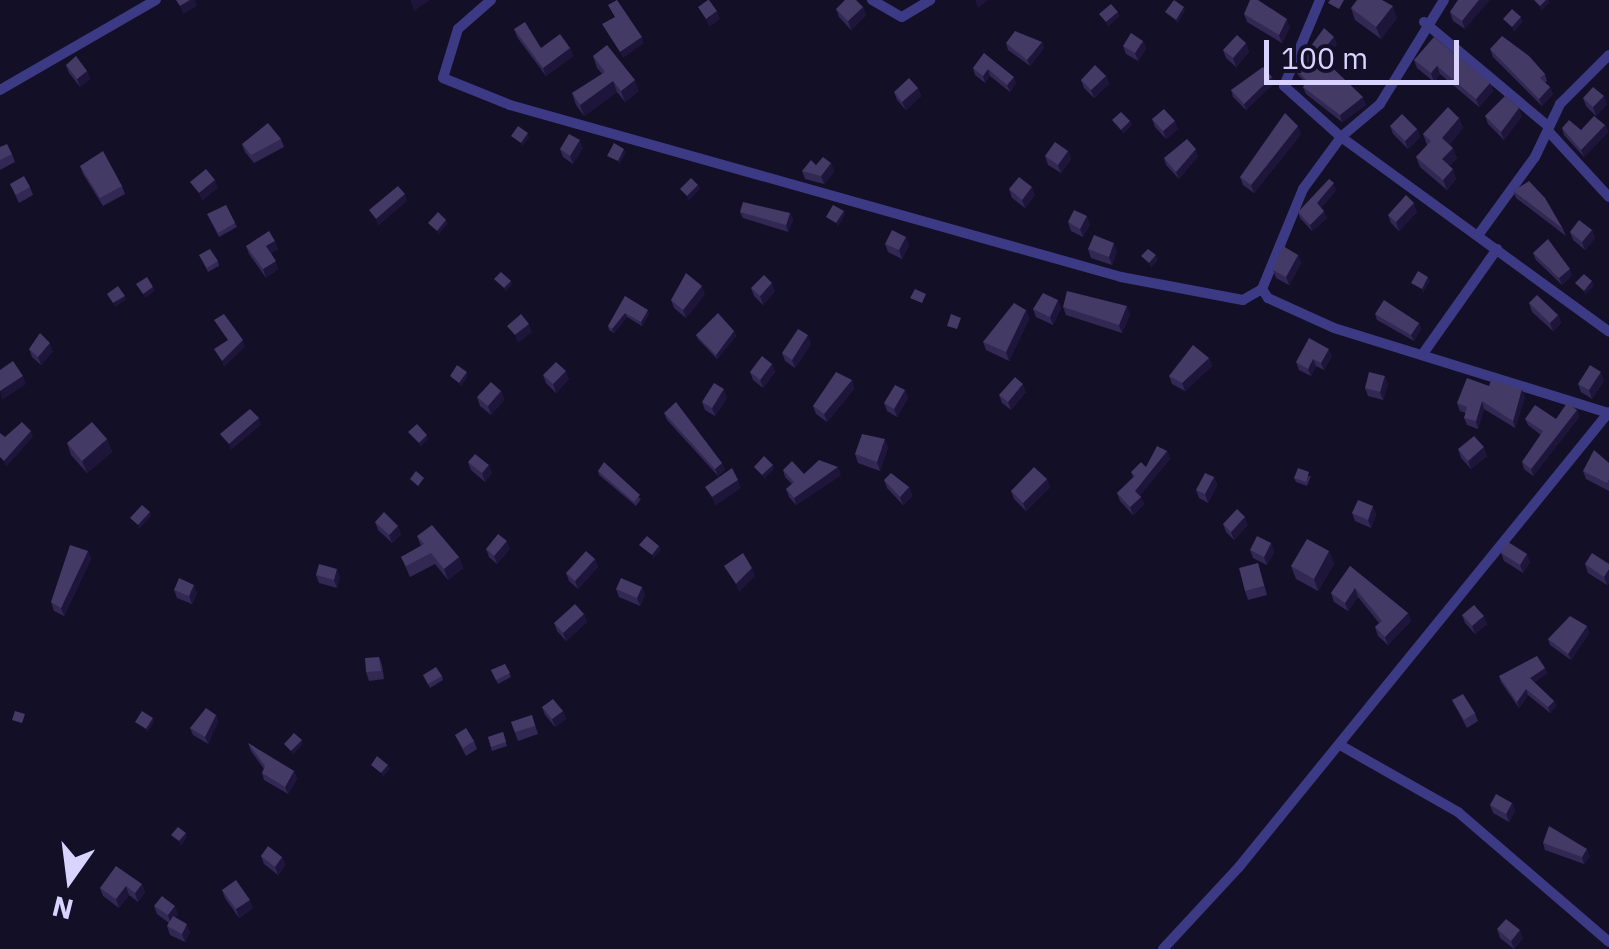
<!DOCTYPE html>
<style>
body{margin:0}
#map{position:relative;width:1609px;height:949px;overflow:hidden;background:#130f26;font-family:"IBM Plex Sans",sans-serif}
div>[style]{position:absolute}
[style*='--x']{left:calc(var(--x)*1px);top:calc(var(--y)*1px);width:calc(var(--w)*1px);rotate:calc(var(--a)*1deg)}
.minor>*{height:10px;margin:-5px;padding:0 5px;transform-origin:5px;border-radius:5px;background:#3d3a85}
.wall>*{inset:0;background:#312854}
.shaded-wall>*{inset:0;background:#1d163a}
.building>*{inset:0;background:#433a66}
span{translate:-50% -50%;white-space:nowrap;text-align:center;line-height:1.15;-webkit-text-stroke:8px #130f26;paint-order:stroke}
.north{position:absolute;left:20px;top:829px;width:100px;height:100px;-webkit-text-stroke:8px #130f26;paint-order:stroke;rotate:194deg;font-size:28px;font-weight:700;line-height:40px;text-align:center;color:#d9d4ff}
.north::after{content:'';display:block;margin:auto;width:35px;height:45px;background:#d9d4ff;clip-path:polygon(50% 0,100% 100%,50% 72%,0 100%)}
.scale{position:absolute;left:1264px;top:40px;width:195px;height:45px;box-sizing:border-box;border:5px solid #d9d4ff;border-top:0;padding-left:12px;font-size:30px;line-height:35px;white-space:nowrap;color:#d9d4ff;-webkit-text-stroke:8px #130f26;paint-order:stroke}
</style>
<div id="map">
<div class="minor">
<div style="--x:491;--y:0;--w:44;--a:138.7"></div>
<div style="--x:458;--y:29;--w:51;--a:107"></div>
<div style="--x:443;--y:78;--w:72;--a:21.9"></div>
<div style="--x:510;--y:105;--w:635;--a:15.72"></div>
<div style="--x:1121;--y:277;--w:124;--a:10.7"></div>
<div style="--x:1243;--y:300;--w:22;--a:-30"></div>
<div style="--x:1262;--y:289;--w:108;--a:-67.7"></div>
<div style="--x:1303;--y:189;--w:64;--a:-53.8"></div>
<div style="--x:1341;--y:137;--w:51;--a:-40.2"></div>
<div style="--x:1380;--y:104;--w:122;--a:-58.4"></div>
<div style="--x:872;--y:0;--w:34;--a:30"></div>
<div style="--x:902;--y:17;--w:33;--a:-31"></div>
<div style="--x:1320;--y:0;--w:93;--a:112.7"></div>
<div style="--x:1284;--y:86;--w:76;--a:41.8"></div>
<div style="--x:1341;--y:137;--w:331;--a:36"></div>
<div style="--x:1424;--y:22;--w:163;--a:40"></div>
<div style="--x:0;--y:90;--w:180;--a:-30"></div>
<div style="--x:1549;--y:132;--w:88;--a:47.3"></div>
<div style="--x:1479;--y:234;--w:95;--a:-54"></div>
<div style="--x:1535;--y:157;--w:59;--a:-64.7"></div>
<div style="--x:1560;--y:104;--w:69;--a:-45"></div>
<div style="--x:1262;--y:289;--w:11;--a:56"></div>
<div style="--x:1268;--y:298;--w:72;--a:24.4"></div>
<div style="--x:1334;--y:328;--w:288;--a:17.2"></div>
<div style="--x:1422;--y:355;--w:130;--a:-54.7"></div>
<div style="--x:1340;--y:745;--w:136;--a:29.6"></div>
<div style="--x:1458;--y:812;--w:199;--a:40.7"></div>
<div style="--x:1163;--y:949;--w:112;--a:-47.2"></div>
<div style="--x:1239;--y:867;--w:586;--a:-50.88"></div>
</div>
<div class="wall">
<div style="clip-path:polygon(1458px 0,1465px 29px,1453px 21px,1450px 12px)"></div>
<div style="clip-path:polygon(863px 7px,866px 15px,851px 30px,839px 17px,836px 9px)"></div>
<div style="clip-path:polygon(1351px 8px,1397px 18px,1381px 39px,1355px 20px)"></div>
<div style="clip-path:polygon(1244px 14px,1290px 27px,1282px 43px,1247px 22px)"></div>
<div style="clip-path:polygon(514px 29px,541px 48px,570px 48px,573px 56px,546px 76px,517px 37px)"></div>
<div style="clip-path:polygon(1143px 41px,1146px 49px,1138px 61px,1126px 54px,1123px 46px)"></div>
<div style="clip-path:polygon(1042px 42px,1044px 48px,1030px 66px,1008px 50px,1006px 43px)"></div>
<div style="clip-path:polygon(1246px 43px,1249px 52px,1236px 67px,1226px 58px,1223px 50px)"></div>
<div style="clip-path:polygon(1337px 44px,1324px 60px,1366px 105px,1342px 122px,1306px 94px,1303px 87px,1306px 83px,1298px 75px,1295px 68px)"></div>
<div style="clip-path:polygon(1490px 49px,1545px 74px,1547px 81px,1545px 83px,1550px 87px,1553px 94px,1542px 106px,1493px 57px)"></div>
<div style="clip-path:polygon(984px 53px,1016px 83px,1010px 92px,990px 76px,985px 83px,975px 75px,973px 68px)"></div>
<div style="clip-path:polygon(593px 56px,639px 91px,625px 102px,617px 92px,584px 116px,576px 105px,572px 93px,602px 74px,597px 68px)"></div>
<div style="clip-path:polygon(1414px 60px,1490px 83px,1493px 91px,1479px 107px,1440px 74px,1434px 82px,1417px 68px)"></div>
<div style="clip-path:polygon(66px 65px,87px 71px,90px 79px,80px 87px,69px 73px)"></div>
<div style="clip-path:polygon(1106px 76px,1109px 84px,1094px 98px,1084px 88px,1081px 80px)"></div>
<div style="clip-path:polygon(1274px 83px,1246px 110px,1233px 97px,1231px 90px)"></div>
<div style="clip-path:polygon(918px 88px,921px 96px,906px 110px,897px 100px,894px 92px)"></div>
<div style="clip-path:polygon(1583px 98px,1607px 104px,1596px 116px,1586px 106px)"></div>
<div style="clip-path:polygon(1485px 116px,1522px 116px,1504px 140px,1488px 124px)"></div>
<div style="clip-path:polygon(1459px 118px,1463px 128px,1449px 145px,1457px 158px,1449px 166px,1456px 179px,1447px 190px,1420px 167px,1416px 157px,1427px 145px,1423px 134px)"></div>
<div style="clip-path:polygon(1152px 119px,1178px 129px,1166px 139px,1155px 127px)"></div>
<div style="clip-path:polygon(1605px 125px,1608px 132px,1584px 157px,1564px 135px,1562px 128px,1581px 130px)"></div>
<div style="clip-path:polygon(1390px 126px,1417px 129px,1420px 137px,1408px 149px,1393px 134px)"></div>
<div style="clip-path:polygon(1301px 134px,1254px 193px,1243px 185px,1240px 177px)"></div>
<div style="clip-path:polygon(281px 139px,284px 147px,254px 163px,245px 152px,242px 144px)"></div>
<div style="clip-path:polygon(0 147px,12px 154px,15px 162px,0 170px)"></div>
<div style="clip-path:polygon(583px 148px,573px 164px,563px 157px,560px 149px)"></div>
<div style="clip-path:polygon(1068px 151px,1071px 159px,1061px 173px,1048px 165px,1045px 156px)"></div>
<div style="clip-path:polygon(1198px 156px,1179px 179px,1166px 165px,1164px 158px)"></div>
<div style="clip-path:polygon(831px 163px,834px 172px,824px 184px,805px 179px,802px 171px,816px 165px)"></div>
<div style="clip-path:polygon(80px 166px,122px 186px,125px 194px,103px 206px,83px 174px)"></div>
<div style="clip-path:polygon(10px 184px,30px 187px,33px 195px,19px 203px)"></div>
<div style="clip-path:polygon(1009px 189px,1035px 195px,1025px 208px,1012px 198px)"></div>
<div style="clip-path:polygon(1336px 190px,1321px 208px,1327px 218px,1312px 231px,1300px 218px,1298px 212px)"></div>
<div style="clip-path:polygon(1513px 191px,1563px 229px,1566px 236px,1516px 198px)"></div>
<div style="clip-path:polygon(226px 205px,237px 227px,219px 237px,209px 218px)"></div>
<div style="clip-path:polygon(740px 212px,790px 213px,793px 220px,788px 232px,743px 218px)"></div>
<div style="clip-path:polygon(1417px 212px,1399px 231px,1391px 223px,1388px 215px)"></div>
<div style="clip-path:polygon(1068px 222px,1090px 224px,1083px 237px,1071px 231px)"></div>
<div style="clip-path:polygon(1592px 230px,1595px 238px,1585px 250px,1573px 240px,1570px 232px)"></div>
<div style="clip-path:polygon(885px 244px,909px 245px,902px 259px,888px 252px)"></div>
<div style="clip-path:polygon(246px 246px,278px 249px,271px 253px,278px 269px,266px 278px,249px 254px)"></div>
<div style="clip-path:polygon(1088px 249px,1117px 252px,1112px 265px,1091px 258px)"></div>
<div style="clip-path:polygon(1533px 253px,1572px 275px,1562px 285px,1536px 260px)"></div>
<div style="clip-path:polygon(199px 255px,218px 261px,219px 266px,208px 272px)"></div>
<div style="clip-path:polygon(1298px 255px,1301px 263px,1289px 285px,1276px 278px,1273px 270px)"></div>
<div style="clip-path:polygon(751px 288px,775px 291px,763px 305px,754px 296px)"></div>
<div style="clip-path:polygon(705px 294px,686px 318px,674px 308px,671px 300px)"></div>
<div style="clip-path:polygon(625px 296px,649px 314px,642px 326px,627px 317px,614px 333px,609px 330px,608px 326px)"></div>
<div style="clip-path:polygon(1058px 300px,1061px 308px,1053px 325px,1036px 317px,1033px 309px)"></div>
<div style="clip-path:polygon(1529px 303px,1558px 315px,1561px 323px,1553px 331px,1532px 312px)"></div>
<div style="clip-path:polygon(1063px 307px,1130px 314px,1122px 333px,1066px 315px)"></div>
<div style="clip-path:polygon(1026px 310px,1029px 319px,1009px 361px,986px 350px,983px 342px)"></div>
<div style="clip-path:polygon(1375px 314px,1419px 323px,1421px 329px,1414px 341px,1377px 320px)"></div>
<div style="clip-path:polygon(734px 331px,736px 336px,717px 359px,698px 339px,696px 335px)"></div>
<div style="clip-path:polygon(811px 344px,795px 368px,785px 361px,782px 353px)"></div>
<div style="clip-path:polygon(29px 349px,53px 351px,41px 365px,32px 357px)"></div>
<div style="clip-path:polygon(1332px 356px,1324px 370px,1316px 366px,1311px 376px,1299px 370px,1296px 362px)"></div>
<div style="clip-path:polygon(1209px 358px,1212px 366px,1185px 391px,1172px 384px,1169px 376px)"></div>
<div style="clip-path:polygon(772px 364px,775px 372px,763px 388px,753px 380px,750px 372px)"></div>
<div style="clip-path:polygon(543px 375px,569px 379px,556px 393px,546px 383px)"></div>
<div style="clip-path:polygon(852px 380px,854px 389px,827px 422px,816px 414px,813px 406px)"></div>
<div style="clip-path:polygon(1604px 381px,1592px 399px,1581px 392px,1578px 384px)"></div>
<div style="clip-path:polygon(1388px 384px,1383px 400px,1368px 396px,1365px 388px)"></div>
<div style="clip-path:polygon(1489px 386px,1525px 397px,1515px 428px,1484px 409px,1478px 429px,1467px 425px,1464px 418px,1466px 413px,1460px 411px,1457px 403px)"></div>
<div style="clip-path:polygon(905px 390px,908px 398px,897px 417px,887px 411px,884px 403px)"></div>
<div style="clip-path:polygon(501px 391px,504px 400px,491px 415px,480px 406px,477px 397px)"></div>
<div style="clip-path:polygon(1026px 392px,1011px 410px,1002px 403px,999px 395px)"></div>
<div style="clip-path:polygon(727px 398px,715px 416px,705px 410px,702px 402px)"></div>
<div style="clip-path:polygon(1577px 410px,1579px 417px,1533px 476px,1524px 469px,1522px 462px,1541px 435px,1528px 425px,1525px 419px,1556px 419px)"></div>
<div style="clip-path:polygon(664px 413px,722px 463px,725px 470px,718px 476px,667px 420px)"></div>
<div style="clip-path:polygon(107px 439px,112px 452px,87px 473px,71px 455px,67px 443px)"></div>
<div style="clip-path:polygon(888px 447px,880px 471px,858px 463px,855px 454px)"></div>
<div style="clip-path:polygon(1458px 449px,1487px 456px,1471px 469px,1461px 458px)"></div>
<div style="clip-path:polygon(1167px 451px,1170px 459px,1140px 495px,1144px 504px,1133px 515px,1120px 501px,1117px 493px,1133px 477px,1131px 472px,1146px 467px)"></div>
<div style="clip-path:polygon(468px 462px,492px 473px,485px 482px,471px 470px)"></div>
<div style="clip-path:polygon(1609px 463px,1609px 491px,1586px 479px,1583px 471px)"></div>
<div style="clip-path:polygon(783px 470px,804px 474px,841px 475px,796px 505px,789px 497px,786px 489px,792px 484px,785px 477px)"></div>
<div style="clip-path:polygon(598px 471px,641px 499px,636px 506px,599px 475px)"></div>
<div style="clip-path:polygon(1311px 476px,1307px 486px,1296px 482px,1294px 478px)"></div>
<div style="clip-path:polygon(1214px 477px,1217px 485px,1208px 503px,1199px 498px,1196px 490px)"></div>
<div style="clip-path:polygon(1047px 479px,1050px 487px,1026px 511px,1014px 499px,1011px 491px)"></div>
<div style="clip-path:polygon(884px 480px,909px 487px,912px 496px,903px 505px,887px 488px)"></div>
<div style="clip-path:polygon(1352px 513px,1376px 514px,1371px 528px,1355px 521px)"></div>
<div style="clip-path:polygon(375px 522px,401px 534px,392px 543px,378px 530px)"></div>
<div style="clip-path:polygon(1223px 524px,1248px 525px,1234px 540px,1226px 532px)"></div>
<div style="clip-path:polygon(417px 536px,459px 557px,463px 568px,448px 580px,435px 564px,410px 577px,401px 557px,421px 546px)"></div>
<div style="clip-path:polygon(1271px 543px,1274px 552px,1267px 565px,1253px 558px,1250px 550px)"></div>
<div style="clip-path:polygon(486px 549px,510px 549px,497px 564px,489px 557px)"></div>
<div style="clip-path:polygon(88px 551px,91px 559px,64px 616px,54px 611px,51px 602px)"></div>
<div style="clip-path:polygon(1329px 551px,1334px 564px,1318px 591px,1296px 579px,1291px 566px)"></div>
<div style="clip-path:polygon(1501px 553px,1530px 562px,1523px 573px,1504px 561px)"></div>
<div style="clip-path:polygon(595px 559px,598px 567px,578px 589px,569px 581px,566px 573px)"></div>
<div style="clip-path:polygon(1258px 563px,1267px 595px,1248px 600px,1245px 591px)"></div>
<div style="clip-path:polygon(1585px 564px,1609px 564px,1609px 582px,1607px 585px,1588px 573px)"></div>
<div style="clip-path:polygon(1350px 566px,1408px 613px,1411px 621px,1388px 645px,1378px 636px,1375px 627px,1379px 623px,1358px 597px,1348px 611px,1334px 602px,1331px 593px)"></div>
<div style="clip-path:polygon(316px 575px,340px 577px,337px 588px,319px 583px)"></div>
<div style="clip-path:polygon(642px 587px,645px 595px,640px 606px,619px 597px,616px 589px)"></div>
<div style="clip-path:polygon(174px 590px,197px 593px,192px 604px,177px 598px)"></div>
<div style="clip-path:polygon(584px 614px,587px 622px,566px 641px,557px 631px,554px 623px)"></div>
<div style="clip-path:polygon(1462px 615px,1487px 624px,1475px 634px,1465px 623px)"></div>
<div style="clip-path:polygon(1587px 626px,1589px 633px,1571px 660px,1550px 645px,1548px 639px)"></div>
<div style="clip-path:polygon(379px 657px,382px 665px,384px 679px,369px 681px,366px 672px)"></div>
<div style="clip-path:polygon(505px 664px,511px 677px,498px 684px,491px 670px)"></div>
<div style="clip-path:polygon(1545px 668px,1547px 674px,1534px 682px,1554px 701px,1556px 706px,1550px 713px,1528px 695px,1519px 708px,1501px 682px,1499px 676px)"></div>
<div style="clip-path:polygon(423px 675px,442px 676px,443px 680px,430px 688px)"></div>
<div style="clip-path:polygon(1452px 700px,1475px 713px,1478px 721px,1467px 728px)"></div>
<div style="clip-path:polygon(542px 707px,563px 711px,566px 719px,555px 727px,545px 715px)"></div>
<div style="clip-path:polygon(216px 715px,218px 722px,208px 744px,193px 735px,190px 728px)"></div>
<div style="clip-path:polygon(532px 715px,538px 734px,518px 741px,511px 722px)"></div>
<div style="clip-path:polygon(503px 732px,507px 746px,492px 751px,488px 737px)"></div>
<div style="clip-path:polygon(455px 735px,474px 741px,477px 749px,466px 756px)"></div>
<div style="clip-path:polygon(248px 743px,294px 771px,297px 779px,288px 794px,264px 780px,262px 773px,264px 769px,251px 751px)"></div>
<div style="clip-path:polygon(1512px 803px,1515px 811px,1509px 822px,1493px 813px,1490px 805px)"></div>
<div style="clip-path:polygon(1543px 843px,1590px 856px,1584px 864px,1545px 850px)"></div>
<div style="clip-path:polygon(261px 856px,282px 857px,285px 865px,278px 875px,264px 864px)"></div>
<div style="clip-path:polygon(142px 884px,145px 892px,138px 902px,129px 895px,119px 908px,103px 896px,100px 888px)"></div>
<div style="clip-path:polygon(222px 890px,253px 908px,239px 918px,225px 898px)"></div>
<div style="clip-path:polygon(154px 906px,178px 914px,175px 918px,190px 932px,185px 942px,170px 935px,167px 926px,169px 923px,157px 914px)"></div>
<div style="clip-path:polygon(1497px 929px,1523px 938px,1514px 949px,1500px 938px)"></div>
</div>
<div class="shaded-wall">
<div style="clip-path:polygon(190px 0,195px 0,197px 6px,183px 14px,180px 6px)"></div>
<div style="clip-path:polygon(410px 0,430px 0,414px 11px)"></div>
<div style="clip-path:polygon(975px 0,988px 0,978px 8px)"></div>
<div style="clip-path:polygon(1479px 0,1490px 0,1465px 29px,1462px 21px)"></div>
<div style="clip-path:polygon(1546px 0,1549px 0,1550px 2px,1541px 11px,1540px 6px)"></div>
<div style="clip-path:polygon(1393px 6px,1397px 18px,1381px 39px,1376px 27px)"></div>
<div style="clip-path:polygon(863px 7px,866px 15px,851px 30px,848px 21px)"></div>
<div style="clip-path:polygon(1184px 7px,1185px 11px,1177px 24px,1176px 20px)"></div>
<div style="clip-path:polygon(717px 11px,720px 19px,709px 27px,706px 19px)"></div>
<div style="clip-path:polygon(1118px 12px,1120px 16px,1108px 27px,1106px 22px)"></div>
<div style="clip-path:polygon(1521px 17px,1523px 22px,1514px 32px,1512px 27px)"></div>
<div style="clip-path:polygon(1287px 19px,1290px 27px,1282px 43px,1279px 35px)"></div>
<div style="clip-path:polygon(642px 37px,644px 43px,623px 58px,620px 52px)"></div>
<div style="clip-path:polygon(1334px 37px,1337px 44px,1322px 63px,1319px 55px)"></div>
<div style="clip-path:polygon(1143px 41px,1146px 49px,1138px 61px,1135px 53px)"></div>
<div style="clip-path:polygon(1042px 42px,1044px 48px,1030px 66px,1027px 60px)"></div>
<div style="clip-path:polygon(1246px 43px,1249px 52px,1236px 67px,1233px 58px)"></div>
<div style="clip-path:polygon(570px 48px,573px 56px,546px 76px,543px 68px)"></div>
<div style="clip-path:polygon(1437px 66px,1440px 74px,1434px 82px,1431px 73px)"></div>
<div style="clip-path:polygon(988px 69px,990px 76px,985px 83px,983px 76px)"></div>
<div style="clip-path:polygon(87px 71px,90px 79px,80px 87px,77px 79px)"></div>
<div style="clip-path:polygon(1106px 76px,1109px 84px,1094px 98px,1091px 90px)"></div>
<div style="clip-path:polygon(1014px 77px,1016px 83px,1010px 92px,1007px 85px)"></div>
<div style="clip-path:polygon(1272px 77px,1274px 83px,1246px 110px,1244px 104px)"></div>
<div style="clip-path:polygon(635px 80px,639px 91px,625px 102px,621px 91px)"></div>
<div style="clip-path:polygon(613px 81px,617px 92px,584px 116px,580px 105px)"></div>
<div style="clip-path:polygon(1490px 83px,1493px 91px,1479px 107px,1476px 99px)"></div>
<div style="clip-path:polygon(1550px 87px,1553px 94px,1542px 106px,1539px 99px)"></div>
<div style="clip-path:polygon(918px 88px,921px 96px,906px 110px,902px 102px)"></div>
<div style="clip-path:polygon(1604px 96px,1607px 104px,1596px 116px,1593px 107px)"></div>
<div style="clip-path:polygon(1363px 97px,1366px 105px,1342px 122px,1340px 115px)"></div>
<div style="clip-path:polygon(1519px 108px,1522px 116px,1504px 140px,1501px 132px)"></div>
<div style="clip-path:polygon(1459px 118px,1463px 128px,1446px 149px,1442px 138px)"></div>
<div style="clip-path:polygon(1130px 121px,1132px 125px,1123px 134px,1121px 130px)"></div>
<div style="clip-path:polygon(1175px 121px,1178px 129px,1166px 139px,1163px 131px)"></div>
<div style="clip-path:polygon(1605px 125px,1608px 132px,1584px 157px,1581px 150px)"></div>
<div style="clip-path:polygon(1298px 126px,1301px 134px,1254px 193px,1251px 185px)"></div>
<div style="clip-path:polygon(1417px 129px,1420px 137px,1408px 149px,1405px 141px)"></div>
<div style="clip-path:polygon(528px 133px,529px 137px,522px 147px,521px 143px)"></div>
<div style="clip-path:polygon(580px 140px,583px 148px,573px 164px,570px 156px)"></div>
<div style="clip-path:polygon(1453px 148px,1457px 158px,1445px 170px,1442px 159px)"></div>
<div style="clip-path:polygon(624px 149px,626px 153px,619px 165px,618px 161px)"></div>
<div style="clip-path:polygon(1196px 149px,1198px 156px,1179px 179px,1176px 172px)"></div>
<div style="clip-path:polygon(1068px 151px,1071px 159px,1061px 173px,1058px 165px)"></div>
<div style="clip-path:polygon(831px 163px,834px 172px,824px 184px,821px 176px)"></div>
<div style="clip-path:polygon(1453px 169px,1456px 179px,1447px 190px,1443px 180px)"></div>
<div style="clip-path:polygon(215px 180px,218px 188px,202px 201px,199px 193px)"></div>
<div style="clip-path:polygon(1334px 183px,1336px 190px,1319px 210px,1317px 203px)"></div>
<div style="clip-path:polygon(698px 185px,700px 189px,688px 201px,687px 196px)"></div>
<div style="clip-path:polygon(1032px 187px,1035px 195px,1025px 208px,1022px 200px)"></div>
<div style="clip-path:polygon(405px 194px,407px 201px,378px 226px,376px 219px)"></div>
<div style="clip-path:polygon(1414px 203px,1417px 212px,1399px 231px,1396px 222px)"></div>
<div style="clip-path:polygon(844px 211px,845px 215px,838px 227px,836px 223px)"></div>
<div style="clip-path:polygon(1324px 211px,1327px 218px,1312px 231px,1310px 225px)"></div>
<div style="clip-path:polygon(790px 213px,793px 220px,788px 232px,786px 225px)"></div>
<div style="clip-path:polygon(1087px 216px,1090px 224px,1083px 237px,1080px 229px)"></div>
<div style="clip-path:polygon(446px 220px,448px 224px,438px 235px,437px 231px)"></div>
<div style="clip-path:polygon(1592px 230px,1595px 238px,1585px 250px,1582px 242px)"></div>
<div style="clip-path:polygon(906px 237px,909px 245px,902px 259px,899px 250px)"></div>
<div style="clip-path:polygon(275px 241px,278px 249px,269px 255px,266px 246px)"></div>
<div style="clip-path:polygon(1114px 243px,1117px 252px,1112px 265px,1109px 257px)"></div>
<div style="clip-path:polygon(1156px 255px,1158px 260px,1151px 268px,1149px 263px)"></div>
<div style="clip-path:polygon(1298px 255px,1301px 263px,1289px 285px,1286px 277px)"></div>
<div style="clip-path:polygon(276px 261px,278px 269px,266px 278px,263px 269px)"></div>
<div style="clip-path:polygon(1570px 269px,1572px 275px,1562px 285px,1559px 278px)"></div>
<div style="clip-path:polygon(1428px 277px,1430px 281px,1423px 293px,1422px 289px)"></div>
<div style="clip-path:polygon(511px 281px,512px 285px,505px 292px,504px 288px)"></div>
<div style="clip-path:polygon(1592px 281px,1594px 286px,1585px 295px,1584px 291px)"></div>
<div style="clip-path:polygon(772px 283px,775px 291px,763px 305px,760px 296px)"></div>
<div style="clip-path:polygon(702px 286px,705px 294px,686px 318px,683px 310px)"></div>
<div style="clip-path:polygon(153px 287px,155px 291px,145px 298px,143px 294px)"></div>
<div style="clip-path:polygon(125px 296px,126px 300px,115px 307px,113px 303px)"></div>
<div style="clip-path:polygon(1058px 300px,1061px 308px,1053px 325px,1050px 317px)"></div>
<div style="clip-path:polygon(1127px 306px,1130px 314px,1122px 333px,1119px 325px)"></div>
<div style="clip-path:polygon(648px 310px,649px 314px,642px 326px,641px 322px)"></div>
<div style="clip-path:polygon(1026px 310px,1029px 319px,1009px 361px,1006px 352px)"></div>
<div style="clip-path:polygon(625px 313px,627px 317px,614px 333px,612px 329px)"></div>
<div style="clip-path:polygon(1558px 315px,1561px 323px,1553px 331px,1550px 323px)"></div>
<div style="clip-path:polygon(1419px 323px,1421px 329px,1414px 341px,1411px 335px)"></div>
<div style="clip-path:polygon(529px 324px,532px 332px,518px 343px,515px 335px)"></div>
<div style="clip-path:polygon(734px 331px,736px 336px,717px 359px,716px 355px)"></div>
<div style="clip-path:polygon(808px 335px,811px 344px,795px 368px,792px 360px)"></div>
<div style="clip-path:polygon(243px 340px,245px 347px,224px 367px,222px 361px)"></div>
<div style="clip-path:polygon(50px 343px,53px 351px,41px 365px,38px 357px)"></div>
<div style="clip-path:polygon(1329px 349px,1332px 356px,1324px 370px,1321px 363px)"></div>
<div style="clip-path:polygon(1209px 358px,1212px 366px,1185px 391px,1182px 383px)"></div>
<div style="clip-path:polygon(1313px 359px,1316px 366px,1311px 376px,1308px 369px)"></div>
<div style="clip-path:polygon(772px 364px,775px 372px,763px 388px,760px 380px)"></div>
<div style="clip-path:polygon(566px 371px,569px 379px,556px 393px,553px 384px)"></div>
<div style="clip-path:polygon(467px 372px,468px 376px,461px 387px,459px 383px)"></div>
<div style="clip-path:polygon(1601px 372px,1604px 381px,1592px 399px,1589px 390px)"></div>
<div style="clip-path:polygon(23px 376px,26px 384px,2px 400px,0 391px)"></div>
<div style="clip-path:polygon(1385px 376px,1388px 384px,1383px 400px,1380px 392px)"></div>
<div style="clip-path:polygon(852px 380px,854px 389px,827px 422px,824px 414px)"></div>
<div style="clip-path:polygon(1023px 384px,1026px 392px,1011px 410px,1008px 402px)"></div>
<div style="clip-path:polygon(724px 389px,727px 398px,715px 416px,712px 408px)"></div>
<div style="clip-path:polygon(1522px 389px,1525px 397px,1515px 428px,1513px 421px)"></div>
<div style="clip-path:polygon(905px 390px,908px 398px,897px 417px,894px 409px)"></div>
<div style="clip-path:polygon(501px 391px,504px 400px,491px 415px,488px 406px)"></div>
<div style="clip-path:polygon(1482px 401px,1484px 409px,1478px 429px,1476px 421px)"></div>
<div style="clip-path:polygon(1577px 410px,1579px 417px,1533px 476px,1531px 469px)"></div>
<div style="clip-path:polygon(259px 418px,261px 425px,231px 450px,229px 444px)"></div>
<div style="clip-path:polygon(31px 431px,33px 437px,6px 467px,4px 461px)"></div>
<div style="clip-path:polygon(427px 435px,428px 439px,420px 447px,419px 443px)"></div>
<div style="clip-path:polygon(107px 439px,112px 452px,87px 473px,82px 461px)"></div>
<div style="clip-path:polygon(885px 439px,888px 447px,880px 471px,877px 462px)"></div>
<div style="clip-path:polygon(1484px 447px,1487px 456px,1471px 469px,1468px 461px)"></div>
<div style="clip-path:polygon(1167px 451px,1170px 459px,1138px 498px,1135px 491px)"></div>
<div style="clip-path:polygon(722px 463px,725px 470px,718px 476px,715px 469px)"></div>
<div style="clip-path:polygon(489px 465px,492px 473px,485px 482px,482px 473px)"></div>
<div style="clip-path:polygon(773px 465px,774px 469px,764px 479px,762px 475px)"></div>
<div style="clip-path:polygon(838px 467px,841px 475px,796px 505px,794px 498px)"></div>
<div style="clip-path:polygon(1214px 477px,1217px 485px,1208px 503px,1205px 494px)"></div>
<div style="clip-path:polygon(1047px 479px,1050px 487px,1026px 511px,1023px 503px)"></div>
<div style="clip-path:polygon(738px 480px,741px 488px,715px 506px,712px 497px)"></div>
<div style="clip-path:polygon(909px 487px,912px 496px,903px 505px,900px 497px)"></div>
<div style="clip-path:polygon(1141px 497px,1144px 504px,1133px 515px,1130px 507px)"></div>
<div style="clip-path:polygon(1373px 506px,1376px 514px,1371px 528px,1368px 520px)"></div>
<div style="clip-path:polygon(150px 512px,151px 516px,139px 529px,138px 525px)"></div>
<div style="clip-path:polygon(1245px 517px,1248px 525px,1234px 540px,1231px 532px)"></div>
<div style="clip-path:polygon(398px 526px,401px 534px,392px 543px,389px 535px)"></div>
<div style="clip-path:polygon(507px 541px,510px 549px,497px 564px,494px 556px)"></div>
<div style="clip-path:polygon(1271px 543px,1274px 552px,1267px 565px,1264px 557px)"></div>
<div style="clip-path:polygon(659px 546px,661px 550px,653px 559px,652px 555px)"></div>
<div style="clip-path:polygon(88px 551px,91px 559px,64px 616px,61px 608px)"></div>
<div style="clip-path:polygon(1329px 551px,1334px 564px,1318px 591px,1314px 579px)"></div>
<div style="clip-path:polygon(1527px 554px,1530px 562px,1523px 573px,1520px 565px)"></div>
<div style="clip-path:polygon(459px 557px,463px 568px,448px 580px,444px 569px)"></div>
<div style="clip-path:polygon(595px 559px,598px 567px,578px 589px,575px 581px)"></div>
<div style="clip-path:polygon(752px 568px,755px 576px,739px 592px,736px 584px)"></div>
<div style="clip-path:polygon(337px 569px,340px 577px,337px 588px,334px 580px)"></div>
<div style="clip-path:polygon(1609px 569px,1609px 582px,1607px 585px,1604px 577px)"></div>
<div style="clip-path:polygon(194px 585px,197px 593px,192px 604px,189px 596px)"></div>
<div style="clip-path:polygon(642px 587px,645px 595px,640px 606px,637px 598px)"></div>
<div style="clip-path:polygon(1355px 588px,1358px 597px,1348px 611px,1345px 603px)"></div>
<div style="clip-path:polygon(1408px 613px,1411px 621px,1388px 645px,1385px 637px)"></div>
<div style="clip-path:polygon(584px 614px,587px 622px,566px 641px,563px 633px)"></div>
<div style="clip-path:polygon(1484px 616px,1487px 624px,1475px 634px,1472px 626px)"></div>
<div style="clip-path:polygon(1587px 626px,1589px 633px,1571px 660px,1568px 654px)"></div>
<div style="clip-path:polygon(1545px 668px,1547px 674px,1532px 684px,1530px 678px)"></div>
<div style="clip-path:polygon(1526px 689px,1528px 695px,1519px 708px,1517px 702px)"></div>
<div style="clip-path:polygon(1554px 701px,1556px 706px,1550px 713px,1548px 707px)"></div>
<div style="clip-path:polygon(563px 711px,566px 719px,555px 727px,552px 719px)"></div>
<div style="clip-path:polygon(216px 715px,218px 722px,208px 744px,205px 737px)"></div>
<div style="clip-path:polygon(153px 718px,154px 722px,147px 733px,146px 729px)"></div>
<div style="clip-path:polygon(302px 740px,303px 744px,293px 755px,291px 751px)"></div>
<div style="clip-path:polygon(388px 765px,390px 769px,383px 777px,381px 773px)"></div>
<div style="clip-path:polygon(294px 771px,297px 779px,288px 794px,285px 787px)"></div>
<div style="clip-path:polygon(1512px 803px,1515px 811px,1509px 822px,1506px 814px)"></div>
<div style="clip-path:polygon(186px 833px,187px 837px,181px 846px,179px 841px)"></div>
<div style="clip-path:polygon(1587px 849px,1590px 856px,1584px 864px,1582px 857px)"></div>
<div style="clip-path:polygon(282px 857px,285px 865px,278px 875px,275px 867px)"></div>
<div style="clip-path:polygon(142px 884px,145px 892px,138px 902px,135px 893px)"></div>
<div style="clip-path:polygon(126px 886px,129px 895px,119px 908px,116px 899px)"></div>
<div style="clip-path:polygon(250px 900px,253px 908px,239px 918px,236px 909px)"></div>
<div style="clip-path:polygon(175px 906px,178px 914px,171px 924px,168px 915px)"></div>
<div style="clip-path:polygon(187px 924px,190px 932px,185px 942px,182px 934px)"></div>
<div style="clip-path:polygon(1520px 930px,1523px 938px,1514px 949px,1511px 941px)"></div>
</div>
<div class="building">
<div style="clip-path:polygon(176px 0,190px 0,180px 6px)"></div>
<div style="clip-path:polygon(617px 0,642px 37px,620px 52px,602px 24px,615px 17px,608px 5px)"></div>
<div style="clip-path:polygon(708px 0,709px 0,717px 11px,706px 19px,698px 7px)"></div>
<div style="clip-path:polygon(845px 0,856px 0,863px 7px,848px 21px,836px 9px)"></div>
<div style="clip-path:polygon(1174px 0,1184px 7px,1176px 20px,1165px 12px)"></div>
<div style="clip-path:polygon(1250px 0,1258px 0,1287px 19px,1279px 35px,1244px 14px)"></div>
<div style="clip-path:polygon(1330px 0,1344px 0,1339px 9px,1328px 3px)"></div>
<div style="clip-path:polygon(1357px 0,1382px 0,1393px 6px,1376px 27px,1351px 8px)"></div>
<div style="clip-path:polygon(1458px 0,1479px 0,1462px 21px,1450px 12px)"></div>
<div style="clip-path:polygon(1534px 0,1546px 0,1540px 6px)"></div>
<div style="clip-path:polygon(1111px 4px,1118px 12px,1106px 22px,1099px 14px)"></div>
<div style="clip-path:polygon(1512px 9px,1521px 17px,1512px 27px,1503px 19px)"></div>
<div style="clip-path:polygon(525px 22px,541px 48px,560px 34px,570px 48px,543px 68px,514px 29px)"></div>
<div style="clip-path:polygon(1324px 28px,1334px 37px,1319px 55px,1363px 97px,1340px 115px,1303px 87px,1307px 81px,1295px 68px)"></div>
<div style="clip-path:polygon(1015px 31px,1042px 42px,1027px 60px,1006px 43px)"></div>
<div style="clip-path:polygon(1131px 33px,1143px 41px,1135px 53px,1123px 46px)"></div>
<div style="clip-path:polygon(1237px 35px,1246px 43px,1233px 58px,1223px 50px)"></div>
<div style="clip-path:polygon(1502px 36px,1529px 56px,1545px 74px,1540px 78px,1550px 87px,1539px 99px,1490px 49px)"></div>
<div style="clip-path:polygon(1434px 37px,1490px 83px,1476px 99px,1437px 66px,1431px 73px,1414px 60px)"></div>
<div style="clip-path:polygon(607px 45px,635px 80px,621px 91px,613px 81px,580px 105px,572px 93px,605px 72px,593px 56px)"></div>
<div style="clip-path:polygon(984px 53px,1014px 77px,1007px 85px,988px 69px,983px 76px,973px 68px)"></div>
<div style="clip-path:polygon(76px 56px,87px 71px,77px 79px,66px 65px)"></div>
<div style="clip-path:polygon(1095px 65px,1106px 76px,1091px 90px,1081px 80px)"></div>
<div style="clip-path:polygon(1263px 67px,1272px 77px,1244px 104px,1231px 90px)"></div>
<div style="clip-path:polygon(909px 78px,918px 88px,902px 102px,894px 92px)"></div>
<div style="clip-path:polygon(1593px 87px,1604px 96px,1593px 107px,1583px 98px)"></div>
<div style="clip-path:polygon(1505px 96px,1519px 108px,1501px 132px,1485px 116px)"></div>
<div style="clip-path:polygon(1448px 107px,1459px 118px,1442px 138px,1453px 148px,1442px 159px,1453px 169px,1443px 180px,1416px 157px,1431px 141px,1423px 134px)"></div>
<div style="clip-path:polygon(1164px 109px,1175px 121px,1163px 131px,1152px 119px)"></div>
<div style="clip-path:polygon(1121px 112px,1130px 121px,1121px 130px,1112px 120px)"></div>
<div style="clip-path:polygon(1285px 113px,1298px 126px,1251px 185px,1240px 177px)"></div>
<div style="clip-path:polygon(1402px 114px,1417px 129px,1405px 141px,1390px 126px)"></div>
<div style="clip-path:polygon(1594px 116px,1605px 125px,1581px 150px,1562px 128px,1569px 120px,1581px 130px)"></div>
<div style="clip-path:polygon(268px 123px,281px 139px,251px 155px,242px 144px)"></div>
<div style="clip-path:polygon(518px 126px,528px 133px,521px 143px,511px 136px)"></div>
<div style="clip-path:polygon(569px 134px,580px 140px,570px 156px,560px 149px)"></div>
<div style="clip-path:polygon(1187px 139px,1196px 149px,1176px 172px,1164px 158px)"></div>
<div style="clip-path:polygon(1055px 142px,1068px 151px,1058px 165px,1045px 156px)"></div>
<div style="clip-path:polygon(614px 143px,624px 149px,618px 161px,607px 156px)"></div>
<div style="clip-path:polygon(7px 144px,12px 154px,0 160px,0 147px)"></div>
<div style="clip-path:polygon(103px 151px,122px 186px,100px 198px,80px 166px)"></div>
<div style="clip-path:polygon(823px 157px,831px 163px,821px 176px,802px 171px,811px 160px,816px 165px)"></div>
<div style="clip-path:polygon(206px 169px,215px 180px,199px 193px,190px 182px)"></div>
<div style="clip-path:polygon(24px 176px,30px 187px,16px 195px,10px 184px)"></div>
<div style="clip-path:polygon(1019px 177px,1032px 187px,1022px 200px,1009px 189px)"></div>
<div style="clip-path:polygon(691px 178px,698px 185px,687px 196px,680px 189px)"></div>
<div style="clip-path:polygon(1329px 179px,1334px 183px,1317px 203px,1324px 211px,1310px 225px,1298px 212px)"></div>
<div style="clip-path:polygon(1529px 181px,1545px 198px,1563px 229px,1513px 191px)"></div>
<div style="clip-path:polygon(398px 186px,405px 194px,376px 219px,369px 210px)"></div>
<div style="clip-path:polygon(1406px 195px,1414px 203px,1396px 222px,1388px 215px)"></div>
<div style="clip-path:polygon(743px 202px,790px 213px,786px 225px,740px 212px)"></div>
<div style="clip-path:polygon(226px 205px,235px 223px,218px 233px,207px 214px)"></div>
<div style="clip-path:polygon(833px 205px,844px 211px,836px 223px,826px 217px)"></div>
<div style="clip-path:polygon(1074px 210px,1087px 216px,1080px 229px,1068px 222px)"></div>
<div style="clip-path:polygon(438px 212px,446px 220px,437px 231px,428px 223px)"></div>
<div style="clip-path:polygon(1579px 220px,1592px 230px,1582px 242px,1570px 232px)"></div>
<div style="clip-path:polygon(892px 230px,906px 237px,899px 250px,885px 244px)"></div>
<div style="clip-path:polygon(269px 231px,275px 241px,266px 246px,276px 261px,263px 269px,246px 246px)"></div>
<div style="clip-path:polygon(1094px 235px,1114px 243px,1109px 257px,1088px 249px)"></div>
<div style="clip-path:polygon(1548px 239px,1570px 269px,1559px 278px,1533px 253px)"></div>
<div style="clip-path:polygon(1283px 246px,1298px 255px,1286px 277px,1273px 270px)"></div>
<div style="clip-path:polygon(210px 249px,218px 261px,207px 268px,199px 255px)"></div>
<div style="clip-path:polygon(1148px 249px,1156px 255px,1149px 263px,1141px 256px)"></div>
<div style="clip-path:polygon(1418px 271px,1428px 277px,1422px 289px,1411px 283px)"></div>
<div style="clip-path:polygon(501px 272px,511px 281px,504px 288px,494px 279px)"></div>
<div style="clip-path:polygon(686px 273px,702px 286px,683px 310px,671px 300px)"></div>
<div style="clip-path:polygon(1584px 274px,1592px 281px,1584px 291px,1575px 283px)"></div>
<div style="clip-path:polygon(764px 275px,772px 283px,760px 296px,751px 288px)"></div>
<div style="clip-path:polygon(147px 277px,153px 287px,143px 294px,136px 284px)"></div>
<div style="clip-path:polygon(118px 286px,125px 296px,113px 303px,107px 294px)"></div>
<div style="clip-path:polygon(915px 289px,926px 294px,922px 303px,910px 298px)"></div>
<div style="clip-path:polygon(1067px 291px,1127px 306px,1119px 325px,1063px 307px)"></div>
<div style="clip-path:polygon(1043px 293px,1058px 300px,1050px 317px,1033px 309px)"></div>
<div style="clip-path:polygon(1537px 295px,1558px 315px,1550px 323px,1529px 303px)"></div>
<div style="clip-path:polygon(625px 296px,648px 310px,641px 322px,625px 313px,612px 329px,608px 326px)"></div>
<div style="clip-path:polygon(1384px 300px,1419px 323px,1411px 335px,1375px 314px)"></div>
<div style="clip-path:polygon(1014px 303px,1026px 310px,1006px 352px,983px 342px)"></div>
<div style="clip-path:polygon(718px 313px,734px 331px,716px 355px,696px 335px)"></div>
<div style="clip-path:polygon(224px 314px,243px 340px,222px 361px,214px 349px,228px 340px,214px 320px)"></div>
<div style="clip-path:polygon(521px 314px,529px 324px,515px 335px,507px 326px)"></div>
<div style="clip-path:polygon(951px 314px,961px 318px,957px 329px,947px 326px)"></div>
<div style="clip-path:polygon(798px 329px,808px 335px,792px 360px,782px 353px)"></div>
<div style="clip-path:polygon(40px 333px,50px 343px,38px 357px,29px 349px)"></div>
<div style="clip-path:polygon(1309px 338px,1329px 349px,1321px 363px,1313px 359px,1308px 369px,1296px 362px)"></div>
<div style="clip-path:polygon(1193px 345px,1209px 358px,1182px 383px,1169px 376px)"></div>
<div style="clip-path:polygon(762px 356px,772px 364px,760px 380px,750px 372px)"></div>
<div style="clip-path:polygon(13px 361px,23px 376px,0 391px,0 370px)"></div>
<div style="clip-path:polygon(556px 362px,566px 371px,553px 384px,543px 375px)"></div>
<div style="clip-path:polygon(457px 365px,467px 372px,459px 383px,450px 376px)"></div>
<div style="clip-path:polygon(1590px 365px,1601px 372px,1589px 390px,1578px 384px)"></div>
<div style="clip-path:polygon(836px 372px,852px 380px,824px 414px,813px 406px)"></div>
<div style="clip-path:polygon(1369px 372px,1385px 376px,1380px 392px,1365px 388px)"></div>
<div style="clip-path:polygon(1015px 377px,1023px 384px,1008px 402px,999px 395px)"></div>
<div style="clip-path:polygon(1467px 378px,1489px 386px,1491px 380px,1522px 389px,1513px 421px,1482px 401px,1476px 421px,1464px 418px,1467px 407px,1457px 403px)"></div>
<div style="clip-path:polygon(491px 382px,501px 391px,488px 406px,477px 397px)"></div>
<div style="clip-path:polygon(714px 383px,724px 389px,712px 408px,702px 402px)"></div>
<div style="clip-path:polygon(895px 385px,905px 390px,894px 409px,884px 403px)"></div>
<div style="clip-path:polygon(676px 402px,722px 463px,715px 469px,664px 413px)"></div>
<div style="clip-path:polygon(1567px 403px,1577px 410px,1531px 469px,1522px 462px,1543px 431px,1525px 419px,1535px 405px,1556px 419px)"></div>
<div style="clip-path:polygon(250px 409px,259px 418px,229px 444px,220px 434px)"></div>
<div style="clip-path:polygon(22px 422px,31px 431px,4px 461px,0 457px,0 433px,5px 437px)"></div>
<div style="clip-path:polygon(92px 422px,107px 439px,82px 461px,67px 443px)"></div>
<div style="clip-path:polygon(417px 424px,427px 435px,419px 443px,408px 432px)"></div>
<div style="clip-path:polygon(862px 434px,885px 439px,877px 462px,855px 454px)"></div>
<div style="clip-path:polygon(1474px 436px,1484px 447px,1468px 461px,1458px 449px)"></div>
<div style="clip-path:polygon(1157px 446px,1167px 451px,1135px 491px,1141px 497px,1130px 507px,1117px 493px,1135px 476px,1131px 472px,1141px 462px,1146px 467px)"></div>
<div style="clip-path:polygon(1594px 450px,1609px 463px,1609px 479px,1607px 483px,1583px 471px)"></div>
<div style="clip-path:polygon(475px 454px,489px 465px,482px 473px,468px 462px)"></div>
<div style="clip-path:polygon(764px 456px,773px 465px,762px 475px,754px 467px)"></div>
<div style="clip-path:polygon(819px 460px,838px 467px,794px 498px,786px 489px,794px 482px,783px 470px,792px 461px,804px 474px)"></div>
<div style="clip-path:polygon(604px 462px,640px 495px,634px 502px,598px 471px)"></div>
<div style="clip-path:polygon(1034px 467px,1047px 479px,1023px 503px,1011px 491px)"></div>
<div style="clip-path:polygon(732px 468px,738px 480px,712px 497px,705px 487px)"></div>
<div style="clip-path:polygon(1298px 468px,1309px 472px,1306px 482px,1294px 478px)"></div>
<div style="clip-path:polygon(416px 471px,424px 478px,418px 486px,410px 479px)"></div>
<div style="clip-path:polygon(891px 473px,909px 487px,900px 497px,884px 480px)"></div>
<div style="clip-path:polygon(1205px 473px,1214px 477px,1205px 494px,1196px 490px)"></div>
<div style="clip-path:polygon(1358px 500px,1373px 506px,1368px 520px,1352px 513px)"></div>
<div style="clip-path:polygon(142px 505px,150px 512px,138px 525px,130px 518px)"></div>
<div style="clip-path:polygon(1237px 509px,1245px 517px,1231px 532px,1223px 524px)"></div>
<div style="clip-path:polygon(384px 512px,398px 526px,389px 535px,375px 522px)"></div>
<div style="clip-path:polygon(432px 525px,459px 557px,444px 569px,431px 553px,406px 566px,401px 557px,424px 544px,417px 536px)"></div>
<div style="clip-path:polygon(498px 534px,507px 541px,494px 556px,486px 549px)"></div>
<div style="clip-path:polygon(647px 536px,659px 546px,652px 555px,639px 545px)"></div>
<div style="clip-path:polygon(1257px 536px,1271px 543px,1264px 557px,1250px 550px)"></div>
<div style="clip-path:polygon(1307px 539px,1329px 551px,1314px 579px,1291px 566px)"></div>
<div style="clip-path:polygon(1508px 542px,1527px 554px,1520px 565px,1501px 553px)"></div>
<div style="clip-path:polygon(70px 545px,88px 551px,61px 608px,51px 602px)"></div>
<div style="clip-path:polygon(586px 551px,595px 559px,575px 581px,566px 573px)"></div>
<div style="clip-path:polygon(743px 553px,752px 568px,736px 584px,724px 566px)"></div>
<div style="clip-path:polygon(1592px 553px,1609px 564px,1609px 569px,1604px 577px,1585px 564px)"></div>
<div style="clip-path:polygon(1258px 563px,1264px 586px,1245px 591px,1239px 568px)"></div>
<div style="clip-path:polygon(319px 564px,337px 569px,334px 580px,316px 575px)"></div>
<div style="clip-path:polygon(1350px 566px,1408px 613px,1385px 637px,1375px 627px,1382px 621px,1355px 588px,1345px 603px,1331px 593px)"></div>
<div style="clip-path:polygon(179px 578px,194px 585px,189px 596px,174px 590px)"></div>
<div style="clip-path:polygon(621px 578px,642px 587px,637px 598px,616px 589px)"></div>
<div style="clip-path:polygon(575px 604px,584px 614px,563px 633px,554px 623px)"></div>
<div style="clip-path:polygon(1474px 605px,1484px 616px,1472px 626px,1462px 615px)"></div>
<div style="clip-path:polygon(1570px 616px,1587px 626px,1568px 654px,1548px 639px)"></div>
<div style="clip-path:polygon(1537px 656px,1545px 668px,1530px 678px,1554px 701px,1548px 707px,1526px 689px,1517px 702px,1499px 676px)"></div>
<div style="clip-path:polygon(379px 657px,381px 671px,366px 672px,365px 658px)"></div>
<div style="clip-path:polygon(505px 664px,510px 673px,496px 680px,491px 670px)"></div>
<div style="clip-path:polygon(436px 667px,442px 676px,428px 684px,423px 675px)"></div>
<div style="clip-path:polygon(1463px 694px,1475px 713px,1464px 720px,1452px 700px)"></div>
<div style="clip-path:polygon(553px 699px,563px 711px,552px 719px,542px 707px)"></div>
<div style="clip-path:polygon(206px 708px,216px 715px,205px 737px,190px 728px)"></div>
<div style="clip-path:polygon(15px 711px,25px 714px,22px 723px,12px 720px)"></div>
<div style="clip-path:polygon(142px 711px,153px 718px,146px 729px,135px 722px)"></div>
<div style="clip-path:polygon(532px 715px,535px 726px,515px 732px,511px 722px)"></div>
<div style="clip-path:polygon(466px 728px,474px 741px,463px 748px,455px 735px)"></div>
<div style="clip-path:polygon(503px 732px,506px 742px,491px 747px,488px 737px)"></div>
<div style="clip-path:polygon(294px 733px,302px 740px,291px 751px,284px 744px)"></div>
<div style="clip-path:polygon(248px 743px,294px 771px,285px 787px,262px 773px,265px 766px)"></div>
<div style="clip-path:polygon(377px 756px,388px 765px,381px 773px,371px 765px)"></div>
<div style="clip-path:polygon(1496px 794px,1512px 803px,1506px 814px,1490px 805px)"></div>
<div style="clip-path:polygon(1549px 826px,1587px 849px,1582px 857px,1543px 843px)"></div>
<div style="clip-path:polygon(178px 827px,186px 833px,179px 841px,171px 835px)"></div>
<div style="clip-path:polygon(268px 846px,282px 857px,275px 867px,261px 856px)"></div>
<div style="clip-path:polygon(116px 866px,142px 884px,135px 893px,126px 886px,116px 899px,100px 888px)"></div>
<div style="clip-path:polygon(236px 880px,250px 900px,236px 909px,222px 890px)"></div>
<div style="clip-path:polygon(162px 896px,175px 906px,168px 915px,154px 906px)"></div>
<div style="clip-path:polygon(173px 916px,187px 924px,182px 934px,167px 926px)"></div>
<div style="clip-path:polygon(1506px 919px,1520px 930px,1511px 941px,1497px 929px)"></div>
</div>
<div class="north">N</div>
<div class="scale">100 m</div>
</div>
